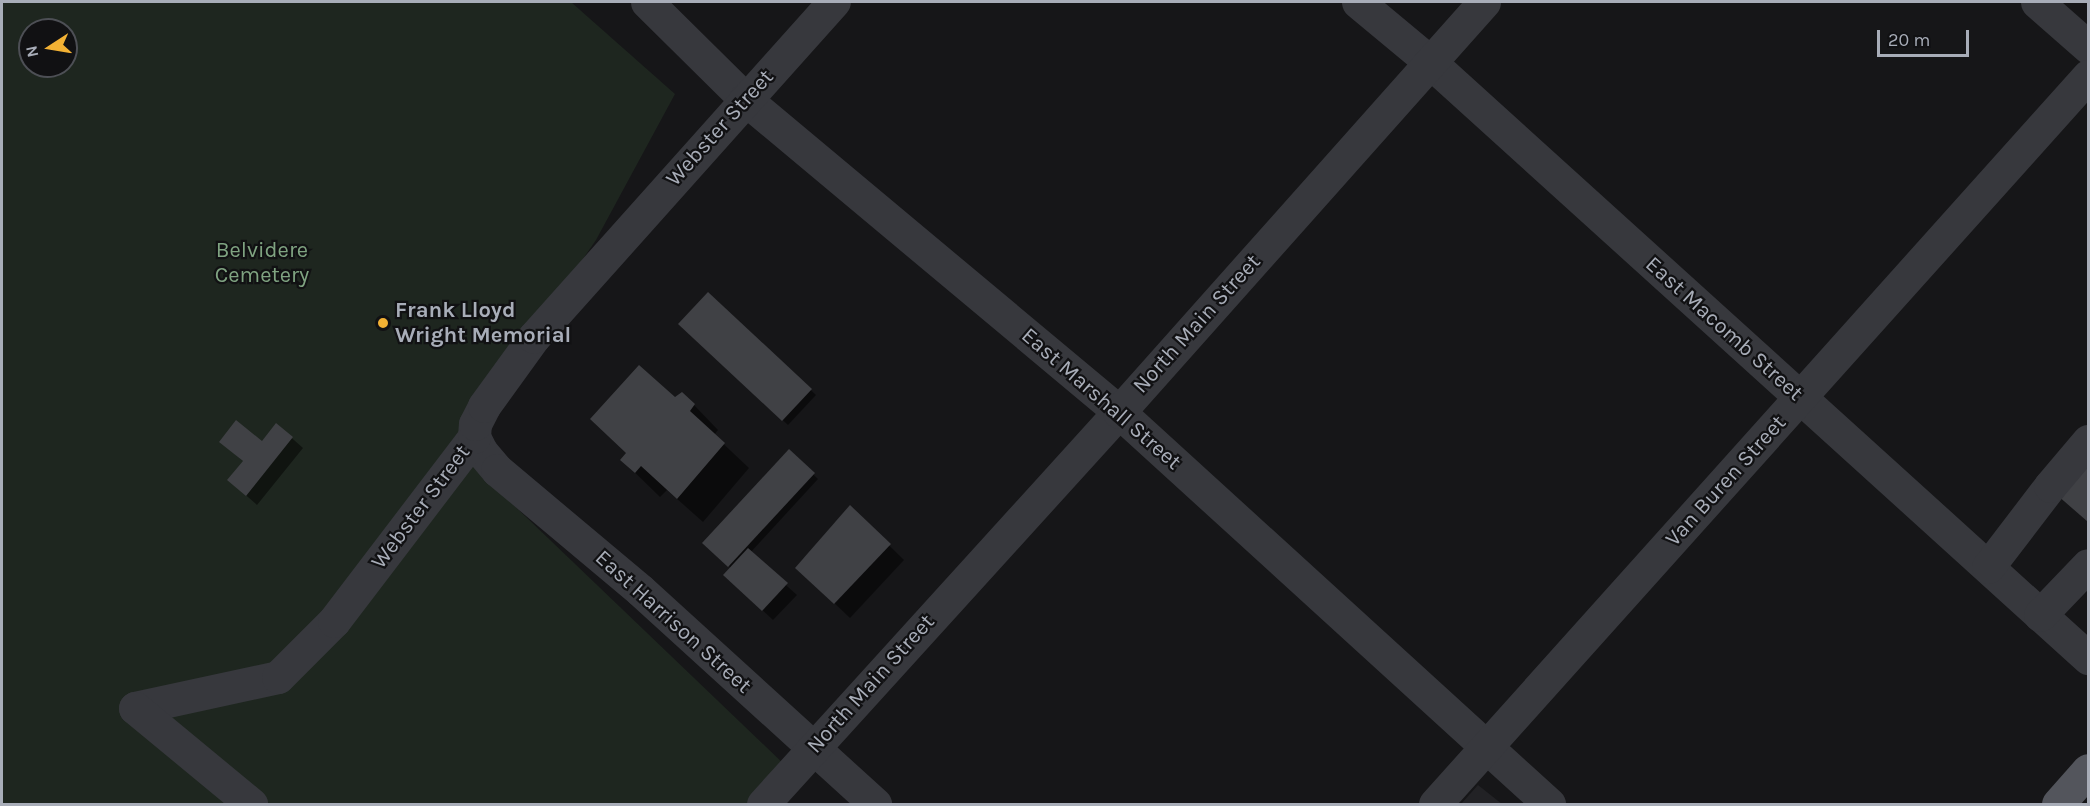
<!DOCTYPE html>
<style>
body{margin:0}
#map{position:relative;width:2090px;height:806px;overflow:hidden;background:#161618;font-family:Karla,sans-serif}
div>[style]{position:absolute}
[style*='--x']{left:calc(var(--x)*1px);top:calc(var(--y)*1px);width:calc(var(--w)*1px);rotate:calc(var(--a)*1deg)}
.built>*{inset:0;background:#222225}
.green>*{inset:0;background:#1e261f}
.shadow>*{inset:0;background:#0007}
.building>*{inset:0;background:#404145}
.minor>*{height:33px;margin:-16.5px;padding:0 16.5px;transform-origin:16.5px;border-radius:16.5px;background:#37383d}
.major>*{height:33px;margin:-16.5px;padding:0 16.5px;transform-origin:16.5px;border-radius:16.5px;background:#53555c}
.dots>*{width:16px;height:16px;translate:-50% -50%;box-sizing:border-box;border:3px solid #111113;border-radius:50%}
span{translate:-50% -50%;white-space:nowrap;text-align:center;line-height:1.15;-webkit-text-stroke:4.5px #111113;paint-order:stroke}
.street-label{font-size:22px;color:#a8adb8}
.park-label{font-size:22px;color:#7fa381}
.poi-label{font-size:22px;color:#a8adb8;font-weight:700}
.left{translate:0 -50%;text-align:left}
.frame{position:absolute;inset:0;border:3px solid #a8adb8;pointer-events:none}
.north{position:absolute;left:18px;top:18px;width:60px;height:60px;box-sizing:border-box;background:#111113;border:2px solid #4d4f55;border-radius:50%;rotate:258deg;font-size:16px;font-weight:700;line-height:24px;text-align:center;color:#a8adb8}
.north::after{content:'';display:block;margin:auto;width:21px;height:27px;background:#f2b134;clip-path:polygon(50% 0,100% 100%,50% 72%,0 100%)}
.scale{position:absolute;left:1877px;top:30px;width:92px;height:27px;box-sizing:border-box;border:3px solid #a8adb8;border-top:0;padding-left:8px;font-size:18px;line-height:21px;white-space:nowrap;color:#a8adb8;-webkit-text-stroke:4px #111113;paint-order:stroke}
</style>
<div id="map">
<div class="built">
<div style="clip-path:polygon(1478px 785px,1502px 804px,1461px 804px)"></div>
</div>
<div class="green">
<div style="clip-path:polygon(evenodd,2px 2px,571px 2px,675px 94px,596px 240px,453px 447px,787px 767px,754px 804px,270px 804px,151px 703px,238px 804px,2px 804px,2px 2px,30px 30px,66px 30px,66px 66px,30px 66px,30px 30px)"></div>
</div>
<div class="shadow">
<div style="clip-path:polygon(708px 294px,816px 395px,788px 425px,680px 324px)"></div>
<div style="clip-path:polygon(675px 399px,694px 405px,718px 430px,714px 435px,749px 468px,703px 522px,667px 490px,660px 497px,622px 460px)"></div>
<div style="clip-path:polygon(277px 425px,303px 448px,257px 505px,240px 490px,244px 462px,221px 442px,262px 443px)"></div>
<div style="clip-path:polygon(789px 451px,818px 479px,750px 553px,797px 595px,773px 620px,735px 585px,731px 568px,704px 543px)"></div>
<div style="clip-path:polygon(2088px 460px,2088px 522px,2059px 495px)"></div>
<div style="clip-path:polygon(850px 507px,904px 560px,850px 618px,812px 582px)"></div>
</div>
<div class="building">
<div style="clip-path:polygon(708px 292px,812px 389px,782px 421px,678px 324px)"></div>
<div style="clip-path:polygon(639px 365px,675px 397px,682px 392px,695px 404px,690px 411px,725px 443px,677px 499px,641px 466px,635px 473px,620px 460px,626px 453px,590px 419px)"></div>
<div style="clip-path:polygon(236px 420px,262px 441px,276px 423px,293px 437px,246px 496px,227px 480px,243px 461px,219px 442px)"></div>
<div style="clip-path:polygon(789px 449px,815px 473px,728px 567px,702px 543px)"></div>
<div style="clip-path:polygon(2088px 458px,2088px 522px,2057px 495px)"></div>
<div style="clip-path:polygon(850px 505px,891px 544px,834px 604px,795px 568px)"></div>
<div style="clip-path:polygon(748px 548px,788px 583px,762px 611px,723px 575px)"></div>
</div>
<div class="minor">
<div style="--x:647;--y:2;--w:138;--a:44.7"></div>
<div style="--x:745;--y:99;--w:488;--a:39.9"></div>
<div style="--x:1119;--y:412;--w:582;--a:42.35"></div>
<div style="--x:1358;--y:2;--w:94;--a:39.8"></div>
<div style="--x:1430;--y:62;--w:888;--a:42.17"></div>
<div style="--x:2037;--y:2;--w:68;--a:41.4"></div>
<div style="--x:474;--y:437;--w:16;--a:63"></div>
<div style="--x:481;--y:451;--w:25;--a:50"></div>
<div style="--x:497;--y:470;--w:187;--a:40"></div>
<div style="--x:640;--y:590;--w:318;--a:42.3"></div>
<div style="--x:1988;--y:567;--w:102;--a:-52.6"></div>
<div style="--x:2050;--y:486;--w:59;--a:-49.8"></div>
<div style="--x:2040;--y:615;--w:69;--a:-46.2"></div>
<div style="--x:135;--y:708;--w:146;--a:-12.2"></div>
<div style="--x:278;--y:677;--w:79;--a:-45"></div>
<div style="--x:334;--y:621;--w:231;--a:-52.7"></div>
<div style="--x:474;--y:437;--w:13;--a:-86"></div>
<div style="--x:475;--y:424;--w:20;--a:-63"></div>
<div style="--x:484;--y:406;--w:85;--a:-54.1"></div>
<div style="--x:534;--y:337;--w:450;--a:-48.2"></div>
<div style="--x:135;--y:708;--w:151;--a:39.6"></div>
<div style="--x:763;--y:804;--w:530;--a:-47.76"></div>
<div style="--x:1119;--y:412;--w:549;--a:-48.32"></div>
<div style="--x:1435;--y:804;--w:978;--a:-48.11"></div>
</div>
<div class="major">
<div style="--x:2058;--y:804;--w:45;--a:-48.6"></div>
</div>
<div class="dots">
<div style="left:383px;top:323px;background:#f2b134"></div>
</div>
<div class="street-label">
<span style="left:720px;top:128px;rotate:-48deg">Webster Street</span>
<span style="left:1197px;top:324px;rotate:-48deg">North Main Street</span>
<span style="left:1724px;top:329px;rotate:42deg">East Macomb Street</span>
<span style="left:1101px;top:399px;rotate:41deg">East Marshall Street</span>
<span style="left:1726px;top:481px;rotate:-48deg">Van Buren Street</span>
<span style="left:421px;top:507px;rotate:-53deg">Webster Street</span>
<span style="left:673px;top:622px;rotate:42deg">East Harrison Street</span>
<span style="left:871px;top:684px;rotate:-48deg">North Main Street</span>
</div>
<div class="park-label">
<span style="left:262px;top:263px">Belvidere<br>Cemetery</span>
</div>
<div class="poi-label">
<span class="left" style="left:395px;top:323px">Frank Lloyd<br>Wright Memorial</span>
</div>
<div class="frame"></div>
<div class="north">N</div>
<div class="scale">20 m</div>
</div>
